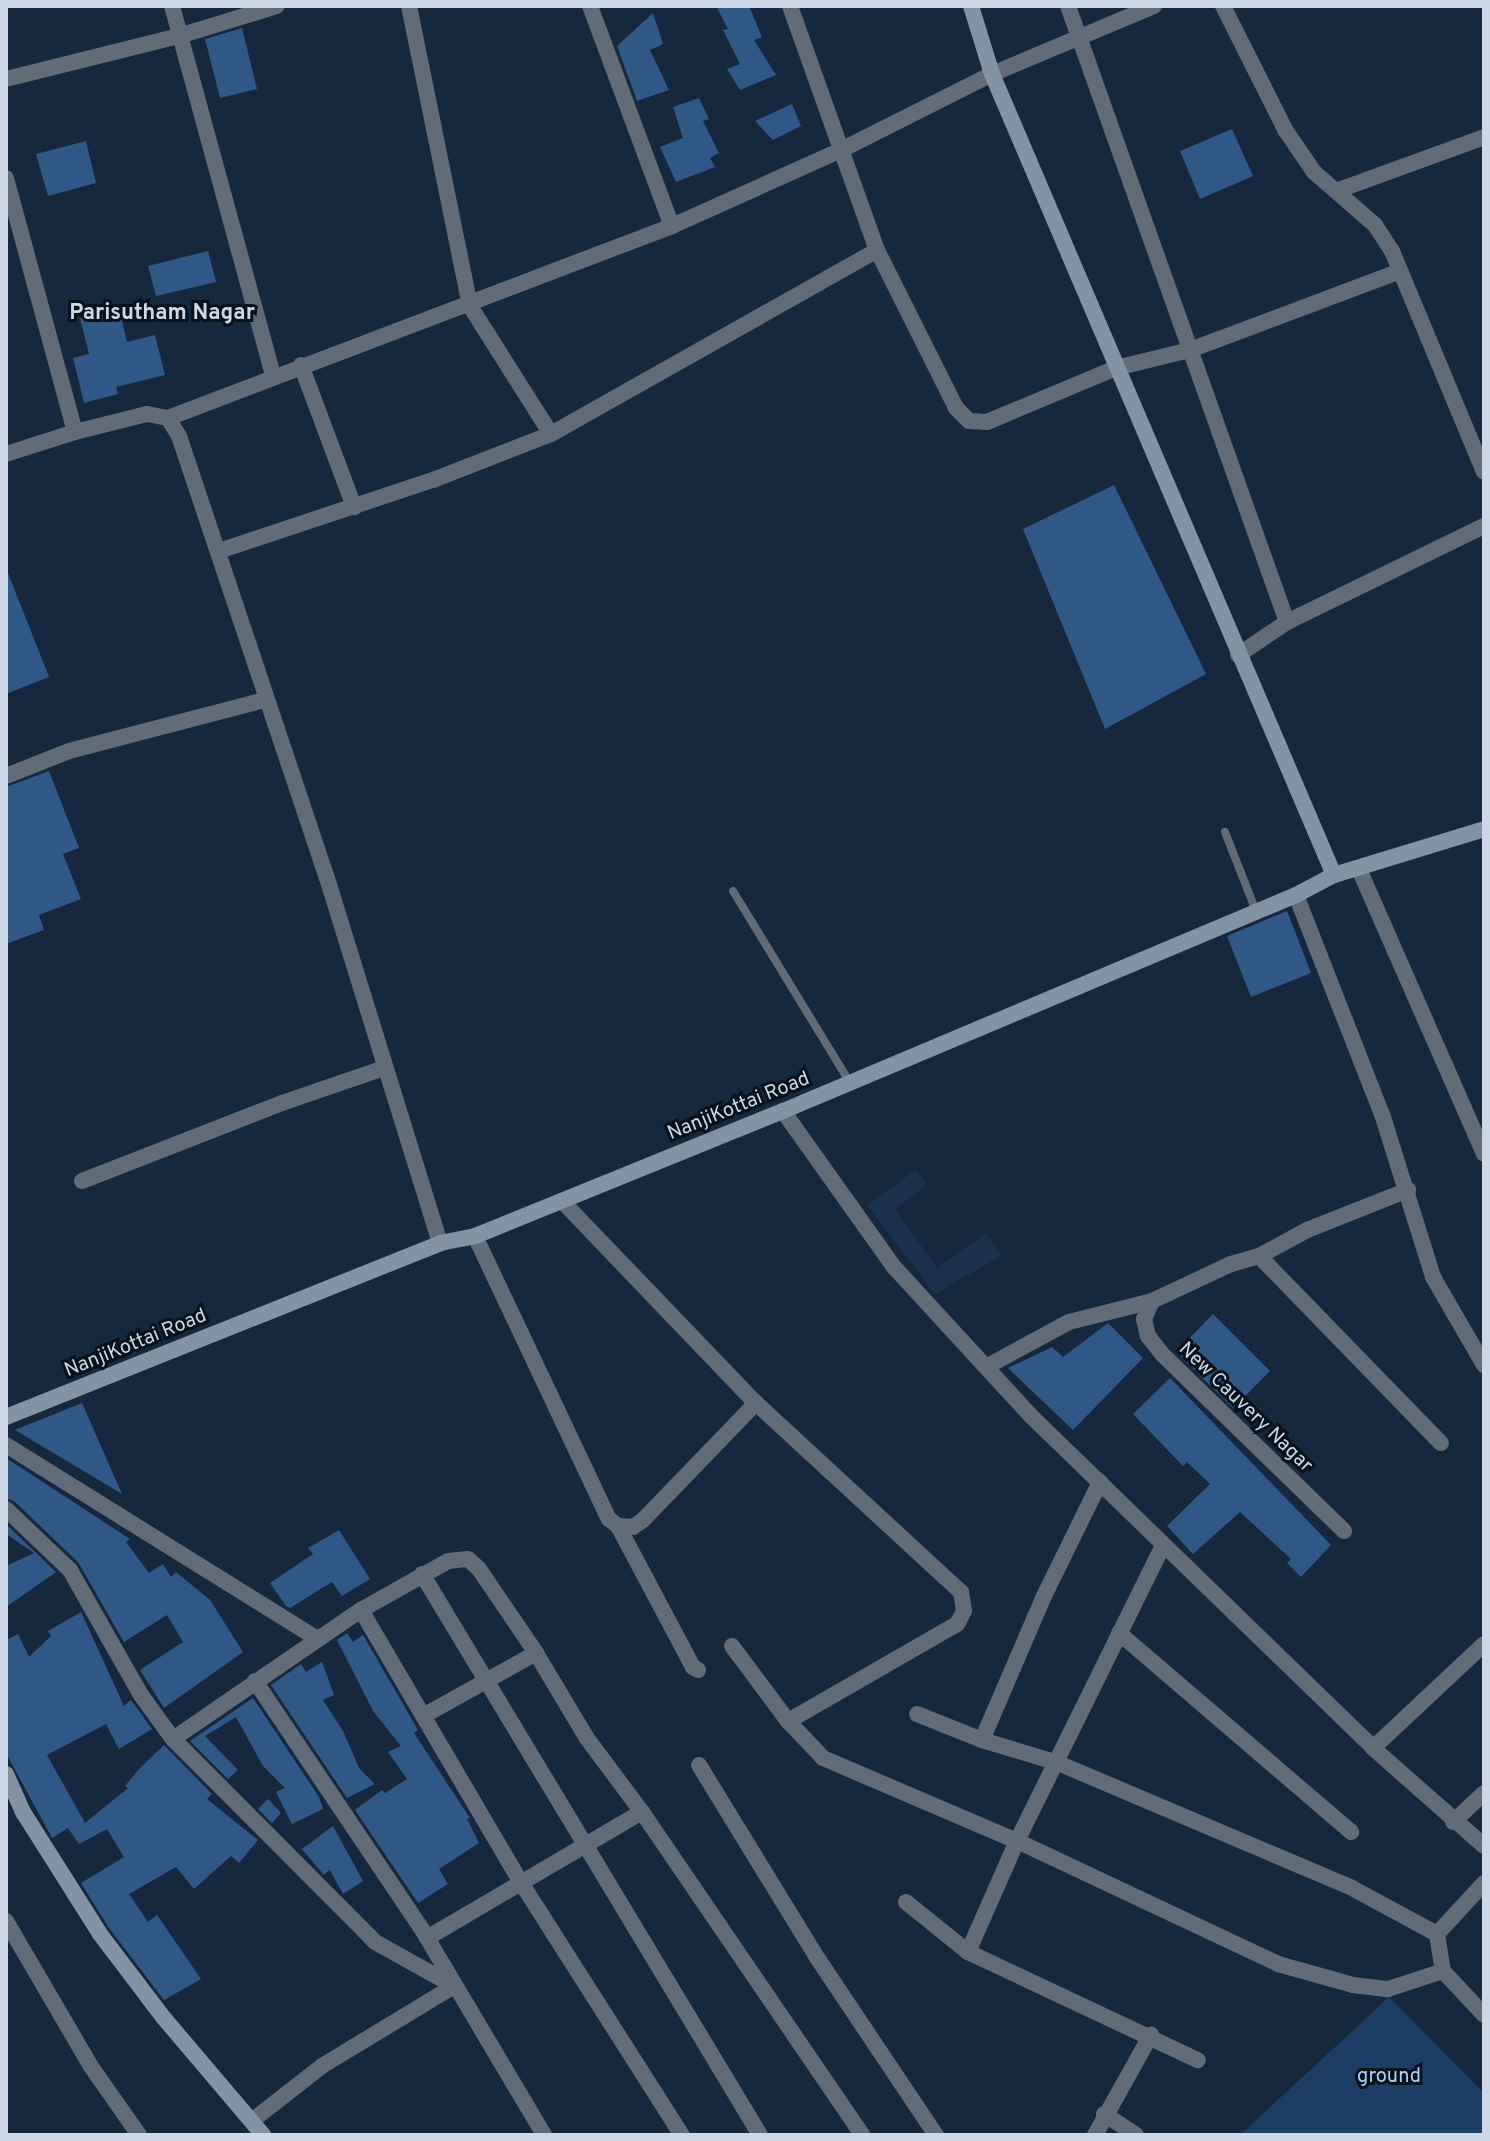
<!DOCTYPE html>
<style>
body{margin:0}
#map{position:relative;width:1490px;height:2141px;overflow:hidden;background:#15283e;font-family:Overpass,sans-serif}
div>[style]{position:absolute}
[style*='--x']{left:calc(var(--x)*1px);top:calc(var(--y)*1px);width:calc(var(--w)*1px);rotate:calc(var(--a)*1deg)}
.built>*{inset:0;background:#1a324e}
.green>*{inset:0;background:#1d3e64}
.building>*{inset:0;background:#305887}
.lane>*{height:8px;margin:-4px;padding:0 4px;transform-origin:4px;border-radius:4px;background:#626c78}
.street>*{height:16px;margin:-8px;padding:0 8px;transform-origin:8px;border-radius:8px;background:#626c78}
.secondary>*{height:16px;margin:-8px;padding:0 8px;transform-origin:8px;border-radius:8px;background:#8393a6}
span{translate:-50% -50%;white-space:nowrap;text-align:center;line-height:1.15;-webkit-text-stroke:6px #08111a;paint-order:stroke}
.street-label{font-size:20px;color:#ccd8e7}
.park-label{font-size:20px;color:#acd0fc}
.neighbourhood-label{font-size:22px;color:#ccd8e7;font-weight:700}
.frame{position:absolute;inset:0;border:8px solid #ccd8e7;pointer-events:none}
</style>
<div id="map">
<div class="built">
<div style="clip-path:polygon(916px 1170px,927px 1185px,895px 1209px,937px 1268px,986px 1233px,1002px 1255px,935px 1294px,867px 1205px)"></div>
</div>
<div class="green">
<div style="clip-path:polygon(1389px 1997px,1484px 2093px,1484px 2135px,1240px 2135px)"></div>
</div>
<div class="building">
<div style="clip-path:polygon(716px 6px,749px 6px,762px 37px,754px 40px,776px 75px,740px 90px,727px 69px,740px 64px,723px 30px,728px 29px)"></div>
<div style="clip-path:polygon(653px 13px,663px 44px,650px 50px,669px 90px,637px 101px,617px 46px)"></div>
<div style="clip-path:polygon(242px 28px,257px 89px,220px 98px,205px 39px)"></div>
<div style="clip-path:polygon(699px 98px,709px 119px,703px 121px,719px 153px,710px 158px,715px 167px,676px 182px,660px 147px,683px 138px,673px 107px)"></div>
<div style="clip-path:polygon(792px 104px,801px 126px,773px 140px,755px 121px)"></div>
<div style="clip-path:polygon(1232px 129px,1253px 176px,1200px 199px,1180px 151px)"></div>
<div style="clip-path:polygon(86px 141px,96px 183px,48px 196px,36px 154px)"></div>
<div style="clip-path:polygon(208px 251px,216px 282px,156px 296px,148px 266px)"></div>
<div style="clip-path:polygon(119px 308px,127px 342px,155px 335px,165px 375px,116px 387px,118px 394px,84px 403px,73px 358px,89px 354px,80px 318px)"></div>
<div style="clip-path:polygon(1114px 485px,1206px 674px,1105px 729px,1023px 529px)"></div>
<div style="clip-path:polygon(6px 568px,49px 677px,6px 694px)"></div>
<div style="clip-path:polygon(49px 771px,79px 848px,63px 854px,81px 899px,39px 915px,44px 930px,6px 944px,6px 787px)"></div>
<div style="clip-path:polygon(1287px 911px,1311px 973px,1251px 997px,1227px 936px)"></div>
<div style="clip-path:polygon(1213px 1314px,1270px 1371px,1233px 1408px,1176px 1352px)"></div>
<div style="clip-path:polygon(1108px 1323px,1143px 1358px,1073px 1430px,1008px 1368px,1052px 1347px,1063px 1357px)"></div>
<div style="clip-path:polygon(1170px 1378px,1331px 1545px,1301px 1577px,1287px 1563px,1291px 1559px,1240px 1512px,1193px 1554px,1167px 1526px,1210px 1484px,1187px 1462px,1183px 1466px,1133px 1414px)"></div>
<div style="clip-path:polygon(82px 1403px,122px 1494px,15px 1430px)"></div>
<div style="clip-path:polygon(6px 1458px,130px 1539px,126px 1542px,149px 1573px,163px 1564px,171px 1577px,176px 1572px,210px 1600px,243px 1652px,164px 1708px,140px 1670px,183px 1642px,167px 1615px,124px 1642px,78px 1562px,14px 1501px,6px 1498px)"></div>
<div style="clip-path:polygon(6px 1524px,56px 1572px,6px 1607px,6px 1566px,34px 1553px,6px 1534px)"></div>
<div style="clip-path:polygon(339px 1530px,370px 1579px,342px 1596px,332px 1582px,290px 1608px,286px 1606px,270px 1583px,313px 1554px,308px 1548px)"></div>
<div style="clip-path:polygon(81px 1612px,124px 1706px,131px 1700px,152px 1729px,119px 1749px,106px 1724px,47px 1755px,85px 1823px,128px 1788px,125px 1786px,140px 1768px,164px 1745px,212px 1794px,207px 1799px,258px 1840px,239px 1863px,231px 1856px,194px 1889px,176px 1867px,129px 1894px,148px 1922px,157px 1915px,201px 1979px,164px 2000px,109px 1928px,81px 1883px,124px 1857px,107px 1829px,79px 1844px,68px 1828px,52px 1838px,6px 1753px,6px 1640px,18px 1634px,29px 1657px,51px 1636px,48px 1631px)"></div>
<div style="clip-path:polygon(347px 1633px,353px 1642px,363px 1635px,418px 1730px,414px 1733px,470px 1818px,467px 1819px,479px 1843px,439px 1869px,448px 1884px,418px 1903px,355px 1810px,382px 1790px,385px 1793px,407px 1779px,388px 1752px,401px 1746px,373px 1711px,337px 1640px)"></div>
<div style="clip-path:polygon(322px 1662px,334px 1695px,323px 1700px,343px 1731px,359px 1768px,375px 1784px,347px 1798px,271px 1685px,301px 1664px,306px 1672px)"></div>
<div style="clip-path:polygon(253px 1698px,319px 1797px,323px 1809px,292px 1824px,276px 1792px,285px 1788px,263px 1766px,236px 1717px,205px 1736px,238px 1770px,228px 1779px,190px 1741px)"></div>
<div style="clip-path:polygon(268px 1799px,281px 1813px,272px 1823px,258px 1809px)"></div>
<div style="clip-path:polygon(333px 1826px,363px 1881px,343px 1894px,330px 1870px,324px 1875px,302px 1849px)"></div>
</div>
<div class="lane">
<div style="--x:1225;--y:832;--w:85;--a:68.6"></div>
<div style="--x:733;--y:891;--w:225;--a:58.6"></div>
</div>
<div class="street">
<div style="--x:172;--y:6;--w:384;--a:74.7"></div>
<div style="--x:409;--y:6;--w:306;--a:78.5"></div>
<div style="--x:470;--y:306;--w:151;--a:57.7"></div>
<div style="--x:590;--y:6;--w:235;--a:69.6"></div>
<div style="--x:790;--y:6;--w:259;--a:70.4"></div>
<div style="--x:877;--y:250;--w:177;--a:63.4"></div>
<div style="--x:956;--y:408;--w:18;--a:45"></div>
<div style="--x:969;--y:421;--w:18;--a:3"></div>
<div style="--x:987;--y:422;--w:140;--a:-22.7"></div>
<div style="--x:1116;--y:368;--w:76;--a:-13.7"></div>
<div style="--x:1190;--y:350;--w:224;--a:-20.6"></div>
<div style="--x:1068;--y:6;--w:654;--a:70.43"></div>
<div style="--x:1223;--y:6;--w:140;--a:63.3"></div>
<div style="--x:1286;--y:131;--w:50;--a:55.7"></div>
<div style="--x:1314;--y:172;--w:81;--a:41"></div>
<div style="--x:1375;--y:225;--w:31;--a:57"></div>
<div style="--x:1392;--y:251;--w:239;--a:67.4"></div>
<div style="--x:6;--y:79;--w:178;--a:-14"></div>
<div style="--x:179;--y:36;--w:102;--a:-17"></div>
<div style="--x:6;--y:178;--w:263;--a:74.8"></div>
<div style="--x:75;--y:432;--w:74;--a:-14"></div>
<div style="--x:147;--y:414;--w:21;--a:11"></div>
<div style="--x:168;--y:418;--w:21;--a:59"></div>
<div style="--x:179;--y:436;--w:466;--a:71.5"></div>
<div style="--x:327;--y:878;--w:382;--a:72.8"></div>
<div style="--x:1336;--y:191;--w:158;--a:-20"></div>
<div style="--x:301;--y:365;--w:152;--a:69.5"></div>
<div style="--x:168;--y:418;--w:539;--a:-20.85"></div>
<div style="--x:672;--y:226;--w:183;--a:-24.2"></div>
<div style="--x:839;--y:151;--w:171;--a:-26.7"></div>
<div style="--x:992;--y:74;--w:176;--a:-22.8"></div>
<div style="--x:6;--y:454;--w:72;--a:-17.7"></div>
<div style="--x:219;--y:551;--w:225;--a:-18.4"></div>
<div style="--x:433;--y:480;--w:127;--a:-21.3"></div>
<div style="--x:551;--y:434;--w:374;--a:-29.4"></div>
<div style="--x:1238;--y:655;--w:59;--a:-34"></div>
<div style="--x:1287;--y:622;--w:219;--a:-26"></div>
<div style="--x:6;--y:776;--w:68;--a:-21.6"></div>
<div style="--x:69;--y:751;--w:203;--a:-14.6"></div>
<div style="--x:1359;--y:869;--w:311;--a:66.3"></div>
<div style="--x:1296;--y:895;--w:235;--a:68.6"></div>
<div style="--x:1382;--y:1114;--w:171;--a:72.6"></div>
<div style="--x:1433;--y:1277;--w:102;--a:59.9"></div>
<div style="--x:783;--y:1111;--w:191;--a:54.6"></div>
<div style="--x:894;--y:1267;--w:202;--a:47.4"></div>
<div style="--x:1031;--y:1416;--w:477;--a:44.1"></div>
<div style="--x:1373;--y:1748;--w:148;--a:41.4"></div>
<div style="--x:82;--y:1181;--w:215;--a:-21.3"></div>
<div style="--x:282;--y:1103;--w:108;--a:-18.9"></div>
<div style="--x:562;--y:1201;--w:280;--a:46.2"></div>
<div style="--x:756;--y:1403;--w:279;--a:42.7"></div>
<div style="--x:961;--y:1592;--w:19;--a:81"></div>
<div style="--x:964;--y:1611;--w:15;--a:118"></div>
<div style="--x:957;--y:1624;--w:195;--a:150.1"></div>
<div style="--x:475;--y:1236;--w:313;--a:64.7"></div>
<div style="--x:609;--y:1519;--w:11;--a:38"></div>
<div style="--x:618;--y:1526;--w:15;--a:4"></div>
<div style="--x:633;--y:1527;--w:12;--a:-35"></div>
<div style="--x:643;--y:1520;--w:163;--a:-46"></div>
<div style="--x:1259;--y:1256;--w:261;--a:45.8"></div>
<div style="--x:1152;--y:1301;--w:20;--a:114"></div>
<div style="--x:1144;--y:1319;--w:17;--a:77"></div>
<div style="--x:1148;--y:1336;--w:23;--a:52"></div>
<div style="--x:1162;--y:1354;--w:254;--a:44.2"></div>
<div style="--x:986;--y:1367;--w:94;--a:-28.5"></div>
<div style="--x:1069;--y:1322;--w:86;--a:-14.2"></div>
<div style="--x:1152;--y:1301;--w:87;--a:-25.1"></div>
<div style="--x:1231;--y:1264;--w:29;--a:-16"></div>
<div style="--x:1259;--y:1256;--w:55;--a:-28.4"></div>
<div style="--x:1307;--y:1230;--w:109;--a:-21.6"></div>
<div style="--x:6;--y:1445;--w:367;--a:31.9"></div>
<div style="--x:6;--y:1509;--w:88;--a:43.6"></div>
<div style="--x:70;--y:1570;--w:144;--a:60.4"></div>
<div style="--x:141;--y:1695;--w:54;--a:54"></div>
<div style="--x:173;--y:1739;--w:286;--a:45.1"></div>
<div style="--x:375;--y:1942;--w:90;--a:29.1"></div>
<div style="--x:454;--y:1986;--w:154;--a:148.8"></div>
<div style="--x:322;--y:2066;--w:88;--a:142"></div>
<div style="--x:618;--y:1526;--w:160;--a:62"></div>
<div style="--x:693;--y:1667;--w:6;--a:31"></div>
<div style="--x:422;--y:1574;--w:655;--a:58.93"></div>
<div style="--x:361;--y:1610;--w:314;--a:59.6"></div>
<div style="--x:520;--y:1881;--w:301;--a:57.5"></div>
<div style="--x:1119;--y:1633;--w:306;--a:40.6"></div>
<div style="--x:732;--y:1646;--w:94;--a:53.3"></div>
<div style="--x:788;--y:1721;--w:51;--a:46.6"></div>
<div style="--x:823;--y:1758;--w:211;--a:23.2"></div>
<div style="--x:1017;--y:1841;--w:289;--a:25.2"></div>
<div style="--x:1278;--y:1964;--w:78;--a:15.6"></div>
<div style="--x:1353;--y:1985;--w:35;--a:7"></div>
<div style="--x:1388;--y:1989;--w:58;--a:-18.1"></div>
<div style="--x:255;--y:1681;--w:301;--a:56.1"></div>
<div style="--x:423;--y:1931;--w:237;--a:59.3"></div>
<div style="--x:917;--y:1714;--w:70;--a:21.8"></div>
<div style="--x:982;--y:1740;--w:79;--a:16.8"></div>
<div style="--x:1058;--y:1763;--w:319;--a:23"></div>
<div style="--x:1352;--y:1888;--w:97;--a:28.4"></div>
<div style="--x:423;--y:1716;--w:129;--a:-29.1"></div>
<div style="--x:173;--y:1739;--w:228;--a:-34.5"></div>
<div style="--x:361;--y:1610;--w:100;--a:-29.4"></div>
<div style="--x:448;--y:1561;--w:20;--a:-6"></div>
<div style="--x:468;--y:1559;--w:15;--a:42"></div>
<div style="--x:479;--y:1569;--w:102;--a:55.8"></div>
<div style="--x:536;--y:1653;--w:98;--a:59.2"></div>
<div style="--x:586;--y:1737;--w:94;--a:53.3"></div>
<div style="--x:642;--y:1812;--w:391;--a:55.7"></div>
<div style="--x:982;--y:1740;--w:157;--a:-66.7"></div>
<div style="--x:1044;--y:1596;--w:127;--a:-63.8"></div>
<div style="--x:1373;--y:1748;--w:152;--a:-43.1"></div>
<div style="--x:699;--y:1765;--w:228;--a:58.5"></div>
<div style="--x:818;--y:1959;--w:212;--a:56.2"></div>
<div style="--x:1453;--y:1822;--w:42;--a:-43.1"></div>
<div style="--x:1484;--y:1883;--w:69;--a:132.7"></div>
<div style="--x:1437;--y:1934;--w:37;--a:81"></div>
<div style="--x:1443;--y:1971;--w:60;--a:47"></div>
<div style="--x:906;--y:1902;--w:80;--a:38.9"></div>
<div style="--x:968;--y:1952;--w:254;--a:25.2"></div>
<div style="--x:6;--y:1921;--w:167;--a:59.7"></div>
<div style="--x:90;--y:2065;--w:85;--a:55"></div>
<div style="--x:427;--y:1938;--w:249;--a:-30.4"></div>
<div style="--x:968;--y:1952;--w:121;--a:-66.2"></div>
<div style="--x:1017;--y:1841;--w:330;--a:-63.7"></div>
<div style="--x:1104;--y:2114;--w:38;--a:33"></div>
<div style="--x:1095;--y:2135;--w:115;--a:-60.8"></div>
</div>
<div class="secondary">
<div style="--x:971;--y:6;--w:71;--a:72.8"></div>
<div style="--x:992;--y:74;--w:871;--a:66.88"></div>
<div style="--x:6;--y:1417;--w:468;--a:-21.8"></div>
<div style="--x:440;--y:1243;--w:36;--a:-11"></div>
<div style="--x:475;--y:1236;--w:332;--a:-22.1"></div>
<div style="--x:783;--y:1111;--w:557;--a:-22.83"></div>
<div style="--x:1296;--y:895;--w:43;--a:-27.8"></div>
<div style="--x:1334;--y:875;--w:157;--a:-17"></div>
<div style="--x:6;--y:1774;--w:42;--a:65.9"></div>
<div style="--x:23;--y:1812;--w:144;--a:57.7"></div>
<div style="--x:100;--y:1934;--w:104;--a:52.8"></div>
<div style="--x:163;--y:2017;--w:155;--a:49.7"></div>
</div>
<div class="street-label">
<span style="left:739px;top:1107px;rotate:-22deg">NanjiKottai Road</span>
<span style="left:136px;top:1344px;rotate:-22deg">NanjiKottai Road</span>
<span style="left:1245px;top:1408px;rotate:44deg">New Cauvery Nagar</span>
</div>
<div class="park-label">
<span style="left:1389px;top:2077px">ground</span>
</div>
<div class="neighbourhood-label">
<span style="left:162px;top:314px">Parisutham Nagar</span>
</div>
<div class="frame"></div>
</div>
